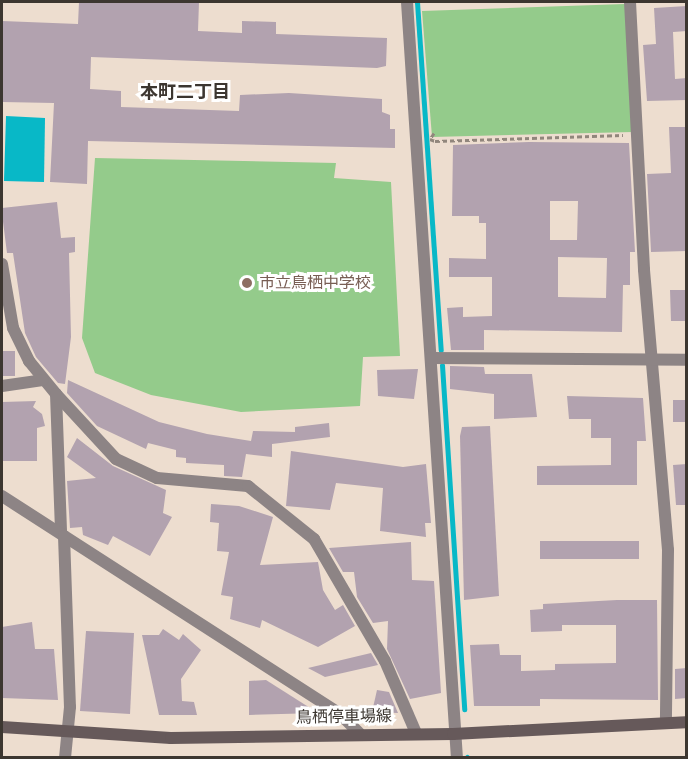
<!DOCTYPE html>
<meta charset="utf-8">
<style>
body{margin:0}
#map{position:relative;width:688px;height:759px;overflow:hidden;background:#edddcf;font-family:Poppins,"Noto Sans JP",sans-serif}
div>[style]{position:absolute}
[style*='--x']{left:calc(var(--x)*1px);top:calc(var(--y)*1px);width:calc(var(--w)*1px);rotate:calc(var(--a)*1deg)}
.green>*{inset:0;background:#94cb8b}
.water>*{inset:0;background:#08b8c7}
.stream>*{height:5px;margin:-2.5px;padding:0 2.5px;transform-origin:2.5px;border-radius:2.5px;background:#08b8c7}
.building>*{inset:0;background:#b2a2af}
.path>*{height:3px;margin-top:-1.5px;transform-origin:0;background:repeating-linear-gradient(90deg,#91867c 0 4.5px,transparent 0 7.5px)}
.street>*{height:12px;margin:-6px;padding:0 6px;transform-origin:6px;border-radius:6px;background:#8d8485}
.secondary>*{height:12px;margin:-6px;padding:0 6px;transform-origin:6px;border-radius:6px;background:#66595a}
.dots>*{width:16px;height:16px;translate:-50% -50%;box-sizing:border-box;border:3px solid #fff;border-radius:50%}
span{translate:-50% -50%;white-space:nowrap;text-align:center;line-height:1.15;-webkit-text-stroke:6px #fff;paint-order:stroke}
.education-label{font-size:16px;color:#785e54}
.left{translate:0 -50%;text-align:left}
.street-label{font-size:16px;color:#3c3630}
.neighbourhood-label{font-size:18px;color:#3c3630;font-weight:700}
.frame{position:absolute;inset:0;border:3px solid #3c3630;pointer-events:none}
</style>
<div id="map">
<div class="green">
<div style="clip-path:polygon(625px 4px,633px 132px,432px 137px,422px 11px)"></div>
<div style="clip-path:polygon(95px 158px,336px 163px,334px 178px,391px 182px,400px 356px,363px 357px,360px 406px,241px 412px,151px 395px,95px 373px,82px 338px)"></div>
</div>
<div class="water">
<div style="clip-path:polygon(6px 116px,45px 118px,44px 182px,4px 181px)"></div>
</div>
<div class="stream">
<div style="--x:417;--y:2;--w:349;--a:86.1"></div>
<div style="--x:442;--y:365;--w:345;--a:86.3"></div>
<div style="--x:467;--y:757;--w:1;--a:45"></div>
</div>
<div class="building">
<div style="clip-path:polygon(79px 2px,199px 2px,198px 31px,242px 33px,242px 21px,276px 22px,276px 34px,387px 38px,386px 66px,377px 68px,91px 57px,90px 89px,121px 91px,121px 107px,239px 111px,240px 95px,289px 93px,382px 99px,382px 112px,390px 115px,390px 129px,395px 129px,395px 148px,88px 141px,87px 184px,50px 182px,54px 103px,2px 102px,2px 21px,78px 24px)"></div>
<div style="clip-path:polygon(687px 6px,687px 31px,673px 32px,675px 79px,687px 78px,687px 100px,647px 101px,643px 45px,656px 44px,654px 8px)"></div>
<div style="clip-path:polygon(669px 127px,687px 127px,687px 251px,651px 252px,647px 174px,671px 173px)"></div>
<div style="clip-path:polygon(evenodd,529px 142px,629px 143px,635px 252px,630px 252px,630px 285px,623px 285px,622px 332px,484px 330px,484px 350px,451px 350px,447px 308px,463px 307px,463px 317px,492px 316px,492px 277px,449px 277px,449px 258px,486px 259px,486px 223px,479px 223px,479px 216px,452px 216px,453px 145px,529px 142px,550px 201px,578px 201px,577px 240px,550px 240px,550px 201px,529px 142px,558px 257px,607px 258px,606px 298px,558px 297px,558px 257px)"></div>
<div style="clip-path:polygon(57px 202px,61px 238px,75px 237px,75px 252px,69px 253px,71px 337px,65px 384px,58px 383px,36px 357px,25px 333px,13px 253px,7px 253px,2px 214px,2px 208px)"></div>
<div style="clip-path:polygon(670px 290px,687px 290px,687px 321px,671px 321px)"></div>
<div style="clip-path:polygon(2px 351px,15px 351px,15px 376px,2px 376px)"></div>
<div style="clip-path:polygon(450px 366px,484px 367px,485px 374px,532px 374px,537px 417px,494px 419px,494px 394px,450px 389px)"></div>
<div style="clip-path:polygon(418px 369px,414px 399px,378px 396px,377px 370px)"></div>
<div style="clip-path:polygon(68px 380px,159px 422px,207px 434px,251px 441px,253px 431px,295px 432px,295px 427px,329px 423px,330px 437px,272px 444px,272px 457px,246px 454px,242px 477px,224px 476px,224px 465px,186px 463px,186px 458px,176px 457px,176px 450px,148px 443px,146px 449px,97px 426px,67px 393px)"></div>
<div style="clip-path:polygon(567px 396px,643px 398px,646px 441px,637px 441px,637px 485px,537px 485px,537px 466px,611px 465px,611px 438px,591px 438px,591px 419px,569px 419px)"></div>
<div style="clip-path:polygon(673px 400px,687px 400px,687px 422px,673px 422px)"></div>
<div style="clip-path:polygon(36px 401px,33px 407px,42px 414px,45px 426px,37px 428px,37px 461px,2px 461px,2px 402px)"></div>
<div style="clip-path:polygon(490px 426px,499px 596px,464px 600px,460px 436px,462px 427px)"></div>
<div style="clip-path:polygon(77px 438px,113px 466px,166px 490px,163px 513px,172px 517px,150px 556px,113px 536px,108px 545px,83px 535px,82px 527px,70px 528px,67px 481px,96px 478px,67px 457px)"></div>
<div style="clip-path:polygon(291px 451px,403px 467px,426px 464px,431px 523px,425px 523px,426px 537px,380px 531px,383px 488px,336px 483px,330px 510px,286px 506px)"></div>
<div style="clip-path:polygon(687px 464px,687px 505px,676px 505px,673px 465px)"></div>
<div style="clip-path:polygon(211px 504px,239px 506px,273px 517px,260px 565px,318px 562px,323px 590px,335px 610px,343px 605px,355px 626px,318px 647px,262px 620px,260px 628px,230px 619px,233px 597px,221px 595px,229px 552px,217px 551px,219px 523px,210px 522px)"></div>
<div style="clip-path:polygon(540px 541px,639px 541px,639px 559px,540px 559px)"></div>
<div style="clip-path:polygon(411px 542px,412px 580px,434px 581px,441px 693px,410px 699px,387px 649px,388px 621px,373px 623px,357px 597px,354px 572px,343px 572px,329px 548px)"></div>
<div style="clip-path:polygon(617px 600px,657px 600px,658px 700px,540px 699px,540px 706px,474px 706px,470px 645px,499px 644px,500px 655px,521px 655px,521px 671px,555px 670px,555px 664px,616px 663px,616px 625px,562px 625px,562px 631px,531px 632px,530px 610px,543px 609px,543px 604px)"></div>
<div style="clip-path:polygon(32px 622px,35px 649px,54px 649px,58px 700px,2px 698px,2px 627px)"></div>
<div style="clip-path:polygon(163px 629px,179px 640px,183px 634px,201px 650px,181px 679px,182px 701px,194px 702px,197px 715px,159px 715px,142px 635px,159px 635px)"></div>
<div style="clip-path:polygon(86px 631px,134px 633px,130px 714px,80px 711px)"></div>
<div style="clip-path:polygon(371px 653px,378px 665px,325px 677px,308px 668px)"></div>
<div style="clip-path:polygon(687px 668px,687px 698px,675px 699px,675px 669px)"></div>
<div style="clip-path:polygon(266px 680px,318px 713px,249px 715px,249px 681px)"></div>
<div style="clip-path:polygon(377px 690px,389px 692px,398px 713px,372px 712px)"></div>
</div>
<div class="path">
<div style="--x:434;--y:133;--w:7;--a:124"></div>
<div style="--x:430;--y:139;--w:5;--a:22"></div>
<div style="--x:435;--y:141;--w:188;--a:-1.8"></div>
</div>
<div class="street">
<div style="--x:407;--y:2;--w:758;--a:86.22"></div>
<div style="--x:630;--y:2;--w:268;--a:87"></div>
<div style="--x:644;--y:270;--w:281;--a:85.1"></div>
<div style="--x:668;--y:550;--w:173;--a:90.7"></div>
<div style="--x:2;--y:264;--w:65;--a:80.2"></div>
<div style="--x:13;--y:328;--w:37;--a:64"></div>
<div style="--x:29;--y:361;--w:43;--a:50.7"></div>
<div style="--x:56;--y:394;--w:139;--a:87.9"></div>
<div style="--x:431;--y:358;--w:255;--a:0.4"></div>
<div style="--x:2;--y:386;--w:41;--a:-8.3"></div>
<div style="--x:56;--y:394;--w:88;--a:47.3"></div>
<div style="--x:116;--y:459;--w:45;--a:24.9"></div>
<div style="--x:157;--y:478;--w:91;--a:5"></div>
<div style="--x:248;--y:486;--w:85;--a:38.8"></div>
<div style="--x:314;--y:539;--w:141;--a:59.8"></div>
<div style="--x:385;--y:661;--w:78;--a:66.7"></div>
<div style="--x:2;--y:496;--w:402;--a:32.8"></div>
<div style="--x:340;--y:714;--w:27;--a:45"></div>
<div style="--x:64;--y:536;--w:171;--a:88"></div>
<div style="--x:70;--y:707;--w:51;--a:95.6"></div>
</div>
<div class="secondary">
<div style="--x:2;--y:727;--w:169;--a:3.7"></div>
<div style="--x:171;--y:738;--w:282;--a:-0.8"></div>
<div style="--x:453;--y:734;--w:233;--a:-2.9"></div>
</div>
<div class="dots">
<div style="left:247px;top:283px;background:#8d6e63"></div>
</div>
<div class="education-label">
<span class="left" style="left:259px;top:283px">市立鳥栖中学校</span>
</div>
<div class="street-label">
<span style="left:344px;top:717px;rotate:-1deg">鳥栖停車場線</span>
</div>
<div class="neighbourhood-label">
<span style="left:185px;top:92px">本町二丁目</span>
</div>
<div class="frame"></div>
</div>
